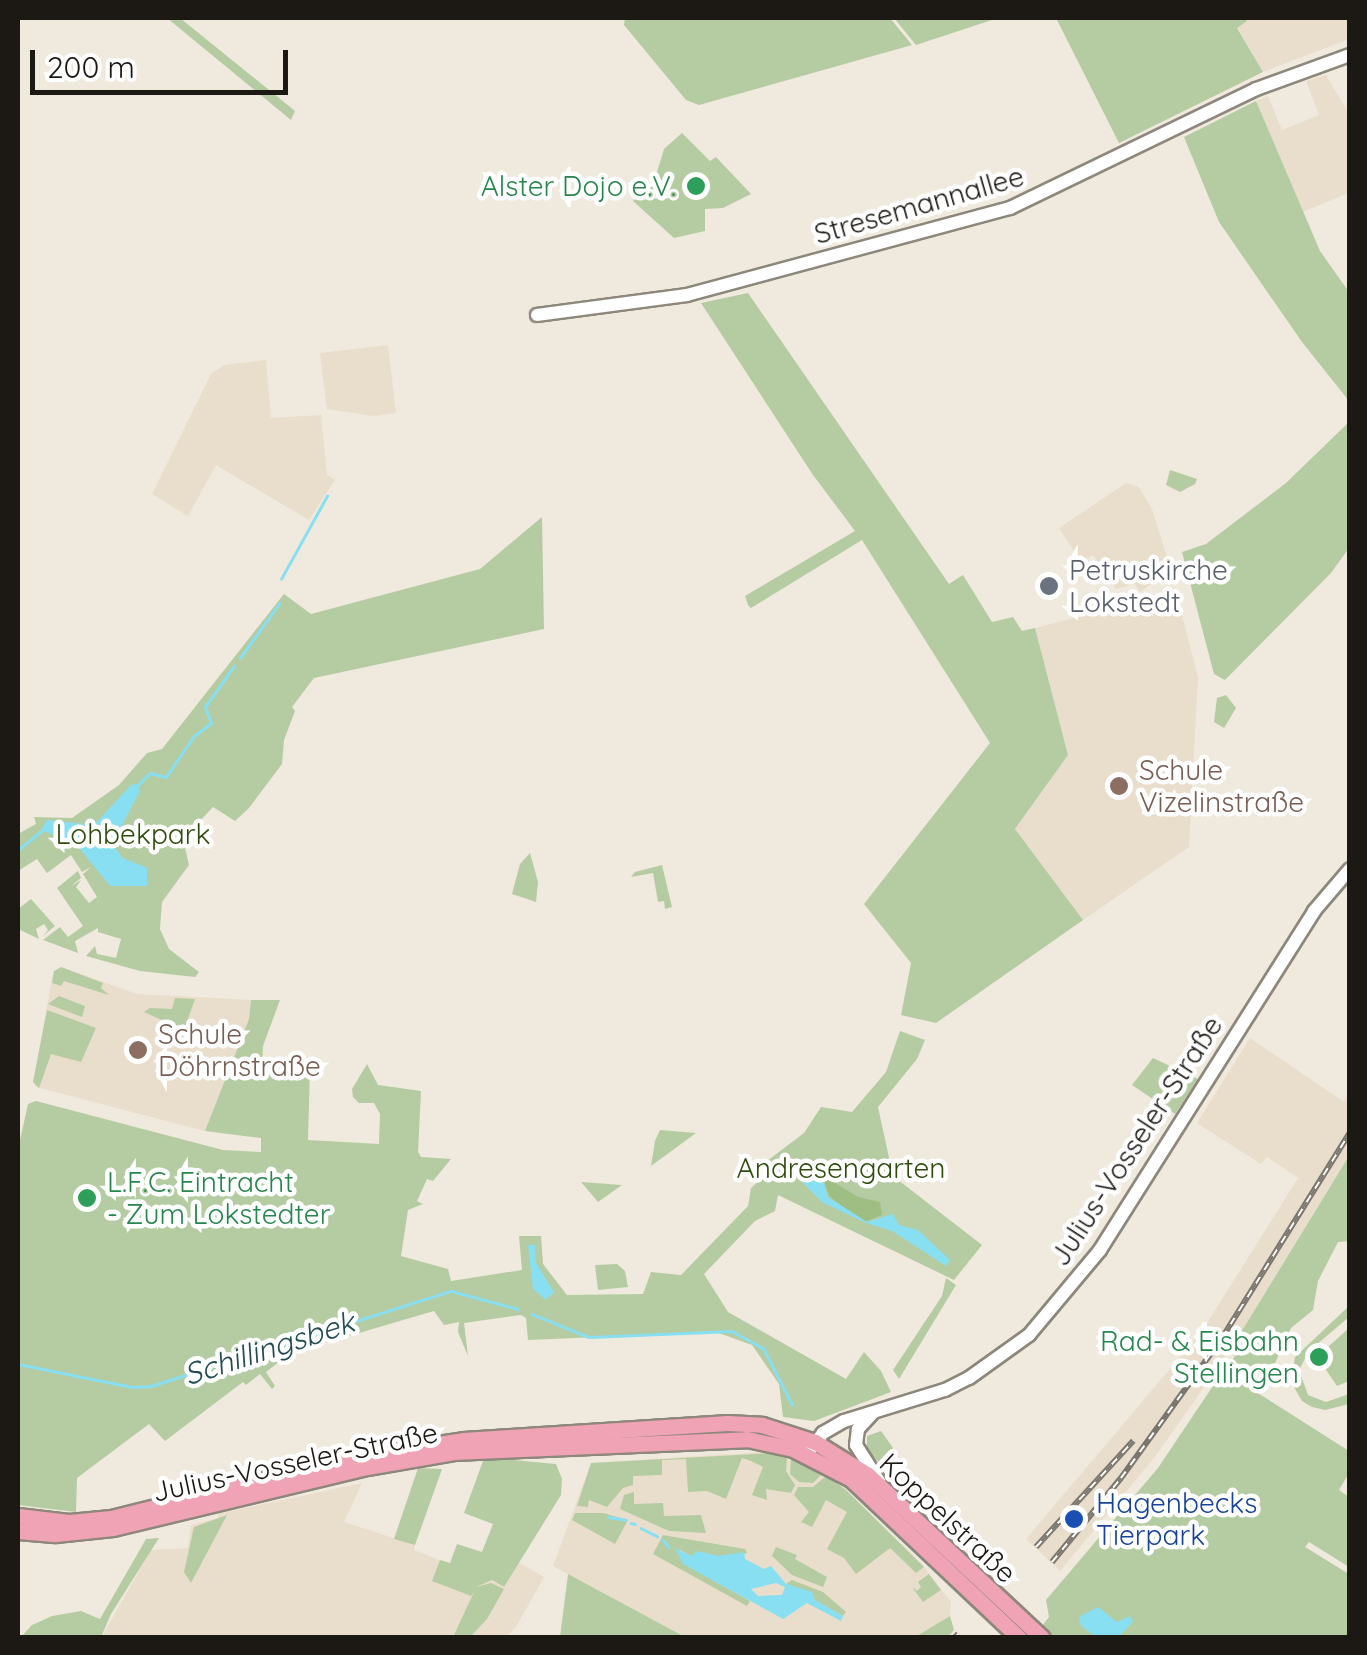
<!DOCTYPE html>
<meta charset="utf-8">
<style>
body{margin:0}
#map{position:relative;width:1367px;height:1655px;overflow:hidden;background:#f0e9dd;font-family:Quicksand,sans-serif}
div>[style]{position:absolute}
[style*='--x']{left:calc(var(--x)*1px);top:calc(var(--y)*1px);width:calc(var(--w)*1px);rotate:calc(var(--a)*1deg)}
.built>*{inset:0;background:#e9decb}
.green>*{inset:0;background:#b5cca2}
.forest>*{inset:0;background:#9fbe83}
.water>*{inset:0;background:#88dff2}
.stream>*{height:2.5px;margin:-1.25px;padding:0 1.25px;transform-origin:1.25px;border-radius:1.25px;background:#88dff2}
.roads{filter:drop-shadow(2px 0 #8d877c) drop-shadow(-2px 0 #8d877c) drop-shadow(0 2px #8d877c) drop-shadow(0 -2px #8d877c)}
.tertiary>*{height:12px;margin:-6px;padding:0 6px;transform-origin:6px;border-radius:6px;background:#fff}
.primary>*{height:15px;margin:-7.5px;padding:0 7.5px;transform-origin:7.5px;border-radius:7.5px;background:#f1a3b6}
.rail>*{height:6px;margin-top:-3px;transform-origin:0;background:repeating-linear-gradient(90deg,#fff 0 8px,#7a766e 0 16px);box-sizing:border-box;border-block:2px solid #7a766e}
.dots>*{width:28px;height:28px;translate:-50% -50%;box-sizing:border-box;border:5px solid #fff;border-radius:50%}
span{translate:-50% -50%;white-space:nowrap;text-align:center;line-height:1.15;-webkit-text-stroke:9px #fff;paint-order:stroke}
.leisure-label{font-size:28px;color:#27864d}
.right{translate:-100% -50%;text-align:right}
.left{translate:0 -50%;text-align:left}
.street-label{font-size:28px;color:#1c1915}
.worship-label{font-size:28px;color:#5b616d}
.education-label{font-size:28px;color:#785e54}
.park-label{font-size:28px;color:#304c0c}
.transit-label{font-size:28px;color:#164399}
.water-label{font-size:30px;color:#234b54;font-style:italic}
.frame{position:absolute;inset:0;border:20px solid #1c1915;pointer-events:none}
.scale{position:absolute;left:30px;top:50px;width:258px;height:45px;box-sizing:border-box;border:5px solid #1c1915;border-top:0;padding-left:12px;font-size:30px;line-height:35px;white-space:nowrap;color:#1c1915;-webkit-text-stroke:8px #fff;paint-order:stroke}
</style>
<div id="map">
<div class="built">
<div style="clip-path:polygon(1245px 18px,1349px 18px,1349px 39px,1263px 72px,1237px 27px)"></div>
<div style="clip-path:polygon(1326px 75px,1349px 114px,1349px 193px,1302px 212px,1256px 101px,1268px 96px,1282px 130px,1319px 115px,1306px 81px)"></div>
<div style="clip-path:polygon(388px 345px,396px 413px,373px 416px,327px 409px,320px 353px)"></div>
<div style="clip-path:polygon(266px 360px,271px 418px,321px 415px,327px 475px,335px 480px,309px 520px,216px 465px,188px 516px,152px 494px,211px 374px,224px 365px)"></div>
<div style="clip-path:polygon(1126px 483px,1139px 487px,1152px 509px,1171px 570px,1140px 592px,1135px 584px,1116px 589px,1093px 555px,1081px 562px,1059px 528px)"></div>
<div style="clip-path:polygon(1176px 592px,1198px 677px,1189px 847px,1083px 920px,1015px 829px,1068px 755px,1035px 628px)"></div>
<div style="clip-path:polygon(61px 967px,137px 994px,251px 1000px,249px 1019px,205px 1131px,36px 1087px,33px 1082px,53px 974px)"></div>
<div style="clip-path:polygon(1250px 1038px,1344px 1102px,1349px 1094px,1349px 1156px,1229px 1352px,1154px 1458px,1060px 1571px,1026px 1539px,1202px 1331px,1298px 1178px,1267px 1157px,1261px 1164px,1197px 1123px)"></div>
<div style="clip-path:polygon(762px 1452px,807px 1466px,845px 1489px,921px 1563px,951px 1602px,950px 1616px,915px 1637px,685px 1637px,553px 1566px,591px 1463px)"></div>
<div style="clip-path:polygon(362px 1483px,344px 1522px,415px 1545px,414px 1550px,440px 1560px,433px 1581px,476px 1587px,492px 1580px,504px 1587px,518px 1562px,544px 1577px,516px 1627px,506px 1637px,101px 1638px,151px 1550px,188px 1548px,191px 1525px,218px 1518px,218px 1514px)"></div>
</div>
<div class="green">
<div style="clip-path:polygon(167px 18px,180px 18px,295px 111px,291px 120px)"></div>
<div style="clip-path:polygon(625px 18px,890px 18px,912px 45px,699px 105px,686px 100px,624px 25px)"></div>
<div style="clip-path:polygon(894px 18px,998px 18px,916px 45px)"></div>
<div style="clip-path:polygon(1056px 18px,1245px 18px,1247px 21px,1237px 28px,1263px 72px,1119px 143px)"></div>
<div style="clip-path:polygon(1256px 101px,1320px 251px,1349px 292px,1349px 401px,1302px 342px,1219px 222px,1184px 137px)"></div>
<div style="clip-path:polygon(682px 133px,710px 161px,716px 157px,751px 194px,723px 208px,705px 209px,705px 231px,674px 238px,633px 201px,655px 179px,664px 149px)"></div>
<div style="clip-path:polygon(748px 293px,949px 584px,963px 575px,992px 622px,1013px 617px,1022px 631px,1035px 628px,1068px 755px,1015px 829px,1083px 920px,936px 1023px,901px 1015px,911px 963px,864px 904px,990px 743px,862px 540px,751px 608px,748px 605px,745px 596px,855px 531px,813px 475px,701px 303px)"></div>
<div style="clip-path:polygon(1349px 422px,1349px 548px,1331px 573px,1225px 680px,1214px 674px,1182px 552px,1206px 544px,1286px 483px)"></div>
<div style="clip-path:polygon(1170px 470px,1197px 479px,1195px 484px,1180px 492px,1166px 485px)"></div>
<div style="clip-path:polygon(542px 517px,544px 629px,314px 678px,292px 707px,295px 711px,284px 740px,282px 764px,249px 808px,235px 821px,213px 807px,183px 839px,189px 865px,162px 902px,160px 929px,169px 949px,199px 972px,195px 977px,140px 971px,86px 956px,95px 946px,97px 954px,116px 958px,121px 939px,98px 932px,98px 928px,75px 941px,78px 953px,43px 940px,60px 927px,68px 937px,83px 926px,57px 888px,78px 871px,81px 878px,71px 886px,81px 880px,76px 887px,89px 903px,97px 897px,83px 874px,91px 867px,82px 872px,71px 855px,47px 873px,37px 859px,18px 871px,18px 834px,36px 824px,34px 817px,72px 818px,119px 785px,147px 753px,162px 749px,284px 594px,311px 614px,480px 569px)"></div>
<div style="clip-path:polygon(1226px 695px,1236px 708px,1224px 728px,1214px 722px,1217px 698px)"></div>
<div style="clip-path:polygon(530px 853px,538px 882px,536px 902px,512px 894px,520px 864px)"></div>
<div style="clip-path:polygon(662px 865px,672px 907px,665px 909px,664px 901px,658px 902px,653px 873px,631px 877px,635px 872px)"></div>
<div style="clip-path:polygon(31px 899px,55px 926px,43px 936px,48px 930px,44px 924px,36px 929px,39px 939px,18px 929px,18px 909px)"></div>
<div style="clip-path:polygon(61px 967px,103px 983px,101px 988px,109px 995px,64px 981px,61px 986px,52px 983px,54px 971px)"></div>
<div style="clip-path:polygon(59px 996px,85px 1006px,82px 1017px,48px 1004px)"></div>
<div style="clip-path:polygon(175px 998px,195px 999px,184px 1030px,144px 1012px,150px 1008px,172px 1009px)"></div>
<div style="clip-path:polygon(251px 1000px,280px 1000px,263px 1046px,262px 1071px,310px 1068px,308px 1140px,379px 1144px,380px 1114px,374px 1103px,359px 1103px,353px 1097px,352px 1089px,367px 1064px,378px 1085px,421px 1091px,418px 1152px,421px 1157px,451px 1159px,433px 1181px,427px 1179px,417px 1201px,423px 1204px,408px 1210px,401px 1256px,448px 1269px,451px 1281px,522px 1270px,519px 1236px,541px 1236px,543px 1264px,567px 1295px,643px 1294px,651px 1272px,681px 1275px,748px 1206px,751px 1188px,761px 1179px,755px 1170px,804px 1133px,821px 1107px,852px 1112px,886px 1072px,900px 1031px,925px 1040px,917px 1059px,878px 1107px,893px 1176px,982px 1245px,954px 1280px,778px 1195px,775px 1211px,755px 1221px,704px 1274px,728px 1312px,846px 1379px,864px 1352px,881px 1371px,891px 1392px,814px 1421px,783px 1417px,779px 1384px,752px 1345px,716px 1332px,528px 1340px,526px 1318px,521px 1315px,464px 1323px,468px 1356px,458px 1332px,459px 1322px,444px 1325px,434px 1311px,318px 1345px,280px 1361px,266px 1372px,275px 1386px,272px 1389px,260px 1374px,246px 1385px,243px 1382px,165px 1441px,149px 1424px,77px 1478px,76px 1512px,18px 1505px,18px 1149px,28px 1104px,36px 1101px,223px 1150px,261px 1152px,261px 1138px,205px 1131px,249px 1019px)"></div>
<div style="clip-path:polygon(47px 1010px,96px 1028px,81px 1062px,51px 1054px,39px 1088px,33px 1082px)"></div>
<div style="clip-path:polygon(1153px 1058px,1198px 1079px,1175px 1114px,1132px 1085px)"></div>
<div style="clip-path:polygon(660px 1130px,696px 1133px,651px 1166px,655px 1141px)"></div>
<div style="clip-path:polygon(1349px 1156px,1349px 1241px,1338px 1242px,1318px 1281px,1313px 1310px,1291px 1328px,1275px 1363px,1241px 1368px,1230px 1364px,1235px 1356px,1229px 1352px)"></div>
<div style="clip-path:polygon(581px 1182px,622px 1185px,598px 1202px)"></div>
<div style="clip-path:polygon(617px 1264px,625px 1271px,628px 1287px,598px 1290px,595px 1265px)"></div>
<div style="clip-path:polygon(946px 1278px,956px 1285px,899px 1379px,893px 1370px,942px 1296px)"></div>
<div style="clip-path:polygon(1349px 1306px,1349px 1317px,1309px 1351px,1299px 1370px,1308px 1395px,1326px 1402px,1349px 1394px,1349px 1404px,1325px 1410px,1312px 1407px,1302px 1401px,1291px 1382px,1295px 1357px)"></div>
<div style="clip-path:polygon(1349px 1328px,1349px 1381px,1337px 1386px,1317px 1357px)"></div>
<div style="clip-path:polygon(1223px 1371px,1349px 1451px,1349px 1473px,1339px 1490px,1349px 1497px,1349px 1567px,1309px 1542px,1305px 1547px,1349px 1574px,1349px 1637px,1054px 1638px,1042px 1626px,1049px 1617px,1046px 1600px,1158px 1468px)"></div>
<div style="clip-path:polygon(881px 1431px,893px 1448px,881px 1461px,918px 1502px,867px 1450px,867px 1436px)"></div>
<div style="clip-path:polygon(771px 1453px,787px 1457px,786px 1471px,795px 1485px,791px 1493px,766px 1489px,767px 1500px,752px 1495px,763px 1467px,751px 1461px,742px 1458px,726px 1499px,707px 1491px,688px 1492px,686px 1459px,662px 1460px,662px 1475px,633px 1476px,633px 1485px,623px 1488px,607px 1507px,589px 1500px,588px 1507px,577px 1506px,591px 1463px)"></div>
<div style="clip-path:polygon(504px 1459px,556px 1464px,562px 1479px,561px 1495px,504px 1587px,492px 1580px,476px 1587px,491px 1583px,504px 1589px,487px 1619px,470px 1637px,454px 1635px,474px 1592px,471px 1596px,432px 1581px,440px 1560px,450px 1563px,457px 1544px,482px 1552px,493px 1524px,464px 1513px,483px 1461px)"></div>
<div style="clip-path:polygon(791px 1459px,807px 1466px,822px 1474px,813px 1483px,799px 1482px,790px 1474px)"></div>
<div style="clip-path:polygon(418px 1468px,442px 1469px,415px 1545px,394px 1539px)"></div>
<div style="clip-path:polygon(826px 1476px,845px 1489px,924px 1567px,916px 1573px,890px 1548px,856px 1574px,844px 1558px,827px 1549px,847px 1512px,826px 1500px,812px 1527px,801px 1522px,809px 1512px,794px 1495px,798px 1487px,813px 1487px)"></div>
<div style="clip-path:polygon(634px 1492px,634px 1504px,663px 1503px,664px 1516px,701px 1515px,706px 1533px,669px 1531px,620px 1509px,624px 1495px)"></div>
<div style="clip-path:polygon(575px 1513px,603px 1513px,628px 1520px,615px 1544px,572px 1520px)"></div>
<div style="clip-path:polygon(227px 1515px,191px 1583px,184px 1572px,194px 1527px)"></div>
<div style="clip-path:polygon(663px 1535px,745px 1549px,747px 1553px,740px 1556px,691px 1556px,680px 1550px,684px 1564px,750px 1601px,747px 1606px,653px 1554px)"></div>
<div style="clip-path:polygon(159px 1538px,111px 1614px,101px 1637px,21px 1637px,32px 1625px,52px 1616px,81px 1611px,100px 1619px,146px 1539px)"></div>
<div style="clip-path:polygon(776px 1547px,797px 1555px,795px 1559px,827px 1577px,823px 1587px,792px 1575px,772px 1556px)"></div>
<div style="clip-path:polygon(568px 1574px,685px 1637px,560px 1637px)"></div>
<div style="clip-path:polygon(929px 1574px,941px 1590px,923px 1602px,912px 1587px,917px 1591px,921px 1587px,918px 1582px)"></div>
<div style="clip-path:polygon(792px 1580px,823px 1592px,846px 1612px,843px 1616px,786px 1584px)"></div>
<div style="clip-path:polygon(950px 1616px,954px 1630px,948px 1637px,915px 1637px)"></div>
</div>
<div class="forest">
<div style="clip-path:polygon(822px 1175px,858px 1197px,880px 1202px,882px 1215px,865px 1222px,850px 1213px,829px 1196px)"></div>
</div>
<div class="water">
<div style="clip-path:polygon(138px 784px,140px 791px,112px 844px,123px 858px,147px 868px,147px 886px,110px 886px,76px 844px,41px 830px,47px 820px,94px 825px,131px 785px)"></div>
<div style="clip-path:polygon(808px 1178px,823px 1180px,828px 1197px,867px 1222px,893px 1214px,899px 1225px,918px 1230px,950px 1260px,946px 1266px,892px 1231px,866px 1223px,822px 1202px,802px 1182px)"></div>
<div style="clip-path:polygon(528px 1245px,535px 1245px,536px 1263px,554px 1292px,546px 1300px,533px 1289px)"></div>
<div style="clip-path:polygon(evenodd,675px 1548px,691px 1556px,697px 1551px,718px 1556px,744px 1552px,745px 1559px,764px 1569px,771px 1566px,786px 1584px,812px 1592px,815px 1600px,843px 1616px,841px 1621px,807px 1603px,783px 1619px,683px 1564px,675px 1548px,776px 1583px,785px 1587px,782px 1595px,758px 1596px,751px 1589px,776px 1583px)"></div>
<div style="clip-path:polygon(1098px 1607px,1117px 1622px,1130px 1616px,1133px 1622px,1118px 1637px,1096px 1637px,1081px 1626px,1079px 1617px)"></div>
</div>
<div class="stream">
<div style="--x:281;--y:579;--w:95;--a:-61"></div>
<div style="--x:240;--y:658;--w:67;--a:-54.2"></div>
<div style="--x:137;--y:786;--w:18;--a:-45"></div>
<div style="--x:150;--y:773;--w:16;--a:14"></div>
<div style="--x:166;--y:777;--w:50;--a:-55.7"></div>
<div style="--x:194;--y:736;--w:21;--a:-37"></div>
<div style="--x:211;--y:723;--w:17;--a:-111"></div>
<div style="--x:205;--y:707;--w:50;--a:-54.7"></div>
<div style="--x:18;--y:850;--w:32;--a:-39"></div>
<div style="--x:532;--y:1314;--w:61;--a:22"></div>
<div style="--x:589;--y:1337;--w:143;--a:-2.4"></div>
<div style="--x:732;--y:1331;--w:37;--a:29"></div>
<div style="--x:764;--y:1349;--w:62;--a:63"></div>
<div style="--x:18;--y:1364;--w:116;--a:11.4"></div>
<div style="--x:132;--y:1387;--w:19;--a:-3"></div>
<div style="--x:151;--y:1386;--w:315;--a:-17.6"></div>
<div style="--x:451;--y:1291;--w:69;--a:15"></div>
<div style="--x:608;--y:1517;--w:18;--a:9"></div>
<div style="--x:631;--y:1523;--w:4;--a:14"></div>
<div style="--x:641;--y:1528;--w:18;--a:27"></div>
<div style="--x:663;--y:1540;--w:9;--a:49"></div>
</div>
<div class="roads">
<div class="tertiary">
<div style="--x:537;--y:315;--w:151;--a:-7.6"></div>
<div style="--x:687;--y:295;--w:335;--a:-15.1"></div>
<div style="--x:1010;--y:208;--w:273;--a:-25.8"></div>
<div style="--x:1256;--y:89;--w:100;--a:-19.9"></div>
<div style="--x:872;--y:1414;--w:21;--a:133"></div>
<div style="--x:858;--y:1429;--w:16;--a:97"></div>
<div style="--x:856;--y:1445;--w:43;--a:57.4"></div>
<div style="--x:812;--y:1448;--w:19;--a:-54"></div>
<div style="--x:823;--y:1433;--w:24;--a:-30"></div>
<div style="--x:844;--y:1421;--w:106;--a:-17.1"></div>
<div style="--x:945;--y:1390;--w:27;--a:-27"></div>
<div style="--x:969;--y:1378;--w:74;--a:-35.6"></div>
<div style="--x:1029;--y:1335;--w:111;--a:-50.1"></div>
<div style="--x:1100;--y:1250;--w:401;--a:-57.7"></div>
<div style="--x:1314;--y:911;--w:55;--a:-49.4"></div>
</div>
<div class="primary">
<div style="--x:18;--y:1516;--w:51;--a:6.7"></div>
<div style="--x:69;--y:1522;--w:42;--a:-5.4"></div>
<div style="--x:111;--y:1518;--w:261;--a:-14"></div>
<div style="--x:364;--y:1455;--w:100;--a:-8.6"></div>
<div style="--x:463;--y:1440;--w:265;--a:-3.7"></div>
<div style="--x:727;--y:1423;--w:35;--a:3"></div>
<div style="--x:762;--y:1425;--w:56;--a:17.8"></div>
<div style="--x:815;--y:1442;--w:62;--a:31.9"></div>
<div style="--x:868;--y:1475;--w:238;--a:43.1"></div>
<div style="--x:18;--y:1531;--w:38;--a:5"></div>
<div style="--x:56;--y:1534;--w:57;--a:-6"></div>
<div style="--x:113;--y:1528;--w:261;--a:-13.5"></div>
<div style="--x:367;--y:1467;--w:88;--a:-9.8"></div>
<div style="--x:454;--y:1452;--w:293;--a:-2.5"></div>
<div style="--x:747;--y:1439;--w:47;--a:12.3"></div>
<div style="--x:793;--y:1449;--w:65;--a:27.3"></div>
<div style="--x:851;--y:1479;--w:231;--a:43.4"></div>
</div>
</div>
<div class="rail">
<div style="--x:1036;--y:1547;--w:144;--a:-47.5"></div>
<div style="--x:1052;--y:1562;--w:109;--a:-50.6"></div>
<div style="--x:1121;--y:1478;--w:173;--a:-54.2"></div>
<div style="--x:1222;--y:1338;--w:243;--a:-58.1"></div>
<div style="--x:954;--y:1638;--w:6;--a:-45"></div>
</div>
<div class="dots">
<div style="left:696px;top:186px;background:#2e9e5b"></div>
<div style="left:1049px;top:586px;background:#6b7280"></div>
<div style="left:1119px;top:786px;background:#8d6e63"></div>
<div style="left:138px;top:1050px;background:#8d6e63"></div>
<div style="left:87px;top:1198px;background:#2e9e5b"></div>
<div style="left:1319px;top:1357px;background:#2e9e5b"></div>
<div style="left:1074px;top:1519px;background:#1a4fb4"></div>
</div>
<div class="leisure-label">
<span class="right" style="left:676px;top:186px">Alster Dojo e.V.</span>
<span class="left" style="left:107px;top:1198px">L.F.C. Eintracht<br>- Zum Lokstedter</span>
<span class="right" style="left:1299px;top:1357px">Rad- &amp; Eisbahn<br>Stellingen</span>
</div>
<div class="street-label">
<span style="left:919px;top:205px;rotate:-16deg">Stresemannallee</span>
<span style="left:1136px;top:1141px;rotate:-57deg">Julius-Vosseler-Straße</span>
<span style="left:295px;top:1462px;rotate:-12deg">Julius-Vosseler-Straße</span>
<span style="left:948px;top:1518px;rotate:43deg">Koppelstraße</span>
</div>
<div class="worship-label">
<span class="left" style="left:1069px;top:586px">Petruskirche<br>Lokstedt</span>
</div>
<div class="education-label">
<span class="left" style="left:1139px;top:786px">Schule<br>Vizelinstraße</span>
<span class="left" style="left:158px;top:1050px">Schule<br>Döhrnstraße</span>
</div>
<div class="park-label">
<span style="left:133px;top:834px">Lohbekpark</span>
<span style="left:841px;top:1168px">Andresengarten</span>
</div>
<div class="transit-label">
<span class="left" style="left:1096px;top:1519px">Hagenbecks<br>Tierpark</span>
</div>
<div class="water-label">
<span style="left:269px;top:1348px;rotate:-18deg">Schillingsbek</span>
</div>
<div class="frame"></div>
<div class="scale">200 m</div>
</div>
